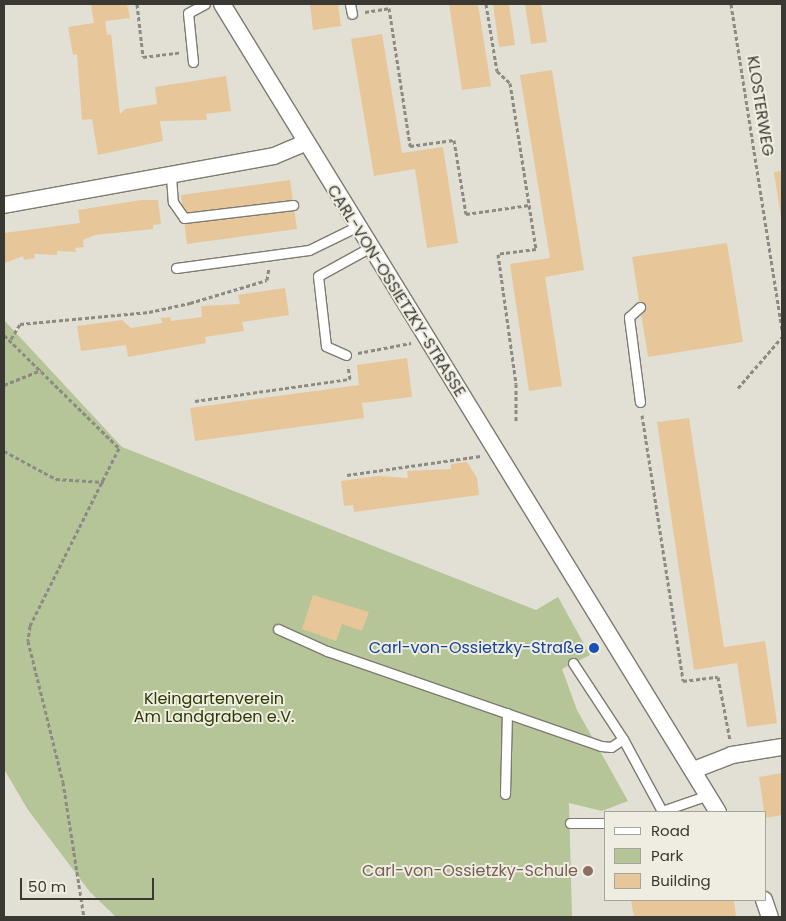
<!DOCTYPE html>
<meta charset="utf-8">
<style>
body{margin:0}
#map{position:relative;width:786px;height:921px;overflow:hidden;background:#e2e0d4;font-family:Poppins,sans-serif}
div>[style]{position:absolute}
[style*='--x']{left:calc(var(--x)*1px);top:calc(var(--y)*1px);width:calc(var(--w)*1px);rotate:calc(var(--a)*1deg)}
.green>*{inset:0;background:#b5c597}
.building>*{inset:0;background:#e7c69a}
.path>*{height:3px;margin-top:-1.5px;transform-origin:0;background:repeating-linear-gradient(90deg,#8c8a82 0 4px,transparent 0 6.5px)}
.roads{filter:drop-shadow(1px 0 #7d7b70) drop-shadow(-1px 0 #7d7b70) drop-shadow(0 1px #7d7b70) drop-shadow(0 -1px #7d7b70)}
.service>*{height:9px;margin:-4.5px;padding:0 4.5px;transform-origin:4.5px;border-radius:4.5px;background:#fff}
.minor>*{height:16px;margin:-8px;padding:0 8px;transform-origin:8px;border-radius:8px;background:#fff}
.dots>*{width:14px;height:14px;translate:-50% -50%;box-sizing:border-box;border:2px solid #efede1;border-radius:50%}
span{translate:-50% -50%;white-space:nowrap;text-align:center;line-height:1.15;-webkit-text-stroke:4px #efede1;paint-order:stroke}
.street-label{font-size:16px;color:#393833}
.transit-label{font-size:16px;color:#164399}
.right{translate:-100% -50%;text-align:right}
.park-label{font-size:16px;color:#2c3a01}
.education-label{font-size:16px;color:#785e54}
.frame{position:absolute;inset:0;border:5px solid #393833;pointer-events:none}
.legend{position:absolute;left:604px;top:811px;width:162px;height:90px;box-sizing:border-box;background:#efede1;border:1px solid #a6a59b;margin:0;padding:6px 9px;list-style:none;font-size:15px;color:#393833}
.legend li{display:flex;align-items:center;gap:10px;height:25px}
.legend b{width:25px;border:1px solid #a6a59b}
.scale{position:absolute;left:20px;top:878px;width:134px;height:22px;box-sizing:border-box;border:2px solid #393833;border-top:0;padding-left:6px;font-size:15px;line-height:18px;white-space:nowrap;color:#393833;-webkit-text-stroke:4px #efede1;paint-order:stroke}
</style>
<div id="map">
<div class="green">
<div style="clip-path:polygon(4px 320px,122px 447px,536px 610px,558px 597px,590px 655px,562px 669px,577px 710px,628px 801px,602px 811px,569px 803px,572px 917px,116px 917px,90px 892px,28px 810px,4px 769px)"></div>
</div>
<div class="building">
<div style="clip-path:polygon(86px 4px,127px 4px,130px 18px,105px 21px,107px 35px,111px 34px,120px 114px,125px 109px,157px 104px,155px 87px,226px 76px,231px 111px,206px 114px,207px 120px,160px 121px,163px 141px,98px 155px,92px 119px,82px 120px,77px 54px,73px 55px,68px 27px,94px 23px,91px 5px)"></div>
<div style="clip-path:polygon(310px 4px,338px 4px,341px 26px,313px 30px)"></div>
<div style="clip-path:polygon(449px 4px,478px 4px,491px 86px,462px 90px)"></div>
<div style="clip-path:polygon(493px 4px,509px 4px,515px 45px,499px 47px)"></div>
<div style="clip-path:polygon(525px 4px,541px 4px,547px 42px,531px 44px)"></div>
<div style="clip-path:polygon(382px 34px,402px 153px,443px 147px,458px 243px,427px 248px,415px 169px,374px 176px,351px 39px)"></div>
<div style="clip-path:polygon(552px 70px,584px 270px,545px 277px,562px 386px,529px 391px,510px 264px,550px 258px,520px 75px)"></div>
<div style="clip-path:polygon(782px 171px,782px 217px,781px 217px,774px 172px)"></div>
<div style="clip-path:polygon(290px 180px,297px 229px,187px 244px,181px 195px)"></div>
<div style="clip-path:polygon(141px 200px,158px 200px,161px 224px,153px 225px,153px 229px,95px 235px,83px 240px,84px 247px,75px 248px,76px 252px,57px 251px,57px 255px,34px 254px,35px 258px,24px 260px,23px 256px,5px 263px,4px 259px,4px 233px,80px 223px,78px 210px)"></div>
<div style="clip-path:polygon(727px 243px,743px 342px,648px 357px,632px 257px)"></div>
<div style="clip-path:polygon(285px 288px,289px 315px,242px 322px,244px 331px,205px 337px,206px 343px,128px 357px,126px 345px,81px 351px,77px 326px,122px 320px,131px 328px,162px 323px,161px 318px,170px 317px,171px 321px,202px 317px,201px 306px,240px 304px,238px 295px)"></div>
<div style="clip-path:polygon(407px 358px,412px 397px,362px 403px,364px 418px,195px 441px,190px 408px,359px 385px,357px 365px)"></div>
<div style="clip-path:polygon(689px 418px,724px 647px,765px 641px,777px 723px,747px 727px,737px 663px,694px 670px,657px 422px)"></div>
<div style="clip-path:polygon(467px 462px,477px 478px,479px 495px,354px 512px,353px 505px,344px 506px,341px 481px,378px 476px,408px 478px,407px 471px,451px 469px,451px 464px)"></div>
<div style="clip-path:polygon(313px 595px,369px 612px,362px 631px,342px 624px,336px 641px,302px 629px)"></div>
<div style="clip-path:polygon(782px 773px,782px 815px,765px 818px,759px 777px)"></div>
<div style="clip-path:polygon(631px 900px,734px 900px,736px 917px,634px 917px)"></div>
</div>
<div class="path">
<div style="--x:137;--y:4;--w:53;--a:83.5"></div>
<div style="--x:143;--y:57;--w:38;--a:-7"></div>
<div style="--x:486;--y:4;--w:68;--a:80.7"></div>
<div style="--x:497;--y:71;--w:18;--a:43"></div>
<div style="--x:510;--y:83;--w:168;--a:81.1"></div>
<div style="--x:536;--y:249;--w:38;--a:173"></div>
<div style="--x:498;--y:254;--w:131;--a:82.1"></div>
<div style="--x:516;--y:384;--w:38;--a:90"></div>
<div style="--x:731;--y:4;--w:331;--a:81.1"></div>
<div style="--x:365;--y:12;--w:24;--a:-9"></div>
<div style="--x:389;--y:8;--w:140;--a:81.3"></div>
<div style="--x:410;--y:146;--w:44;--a:-7.8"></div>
<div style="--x:454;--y:140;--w:75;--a:80.8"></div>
<div style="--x:466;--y:214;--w:64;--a:-8.1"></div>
<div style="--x:4;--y:335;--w:161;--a:44.5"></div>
<div style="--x:119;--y:448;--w:199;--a:116.6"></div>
<div style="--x:30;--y:626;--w:15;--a:98"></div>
<div style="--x:28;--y:641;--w:145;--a:76.1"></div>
<div style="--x:63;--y:782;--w:137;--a:81.2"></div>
<div style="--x:11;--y:339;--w:17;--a:-59"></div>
<div style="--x:20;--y:324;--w:130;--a:-5.3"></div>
<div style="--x:149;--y:312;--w:42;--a:-12.4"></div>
<div style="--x:190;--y:303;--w:80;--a:-16.6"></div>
<div style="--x:267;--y:280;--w:12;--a:-81"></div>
<div style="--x:358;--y:353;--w:54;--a:-10.7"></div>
<div style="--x:4;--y:385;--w:40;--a:-22"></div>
<div style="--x:738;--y:388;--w:67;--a:-49.2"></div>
<div style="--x:195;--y:401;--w:157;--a:-8.1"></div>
<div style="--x:350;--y:379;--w:13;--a:-99"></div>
<div style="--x:642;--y:415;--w:269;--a:81.2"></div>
<div style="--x:683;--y:681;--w:35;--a:-7"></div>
<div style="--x:718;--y:677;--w:64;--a:79.2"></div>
<div style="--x:4;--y:451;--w:59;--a:28.3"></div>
<div style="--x:56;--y:479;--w:48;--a:3.6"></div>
<div style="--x:347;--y:475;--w:135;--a:-8.1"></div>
</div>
<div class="roads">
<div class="service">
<div style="--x:350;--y:4;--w:10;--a:79"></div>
<div style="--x:193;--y:62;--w:49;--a:-95.8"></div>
<div style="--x:188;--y:13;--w:19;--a:-28"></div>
<div style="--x:171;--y:176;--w:26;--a:86"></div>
<div style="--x:173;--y:202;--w:19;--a:55"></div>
<div style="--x:184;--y:218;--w:110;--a:-6.8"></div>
<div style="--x:176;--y:268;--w:134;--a:-7.7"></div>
<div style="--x:309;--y:250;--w:52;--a:-26.1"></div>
<div style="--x:346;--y:355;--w:22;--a:-156"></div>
<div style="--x:326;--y:346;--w:70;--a:-96.5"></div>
<div style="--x:318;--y:276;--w:58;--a:-28.8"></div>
<div style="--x:640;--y:402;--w:86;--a:-97.4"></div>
<div style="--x:629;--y:317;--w:15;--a:-42"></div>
<div style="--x:278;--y:629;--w:54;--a:24.2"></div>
<div style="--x:327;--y:651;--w:290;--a:19.1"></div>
<div style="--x:601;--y:746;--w:10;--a:6"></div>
<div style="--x:611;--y:747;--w:14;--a:-34"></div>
<div style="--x:623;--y:739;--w:82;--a:61.6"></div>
<div style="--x:662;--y:811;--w:49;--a:-19.2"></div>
<div style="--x:573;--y:663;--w:91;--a:56.7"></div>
<div style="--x:505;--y:794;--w:81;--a:-88.6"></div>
<div style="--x:570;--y:823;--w:35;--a:0"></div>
</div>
<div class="minor">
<div style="--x:222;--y:4;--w:948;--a:58.46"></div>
<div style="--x:4;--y:205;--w:274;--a:-10.3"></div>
<div style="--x:274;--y:156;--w:33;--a:-23"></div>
<div style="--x:694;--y:770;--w:41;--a:-21.5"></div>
<div style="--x:732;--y:755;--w:51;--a:-9.1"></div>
<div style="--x:764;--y:900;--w:18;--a:71"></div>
</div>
</div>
<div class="dots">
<div style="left:594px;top:648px;background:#1a4fb4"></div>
<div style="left:588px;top:871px;background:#8d6e63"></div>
</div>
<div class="street-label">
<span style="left:760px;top:106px;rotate:81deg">KLOSTERWEG</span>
<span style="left:396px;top:291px;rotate:58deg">CARL-VON-OSSIETZKY-STRASSE</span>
</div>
<div class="transit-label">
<span class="right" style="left:584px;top:648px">Carl-von-Ossietzky-Straße</span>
</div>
<div class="park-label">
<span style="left:214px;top:708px">Kleingartenverein<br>Am Landgraben e.V.</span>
</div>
<div class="education-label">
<span class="right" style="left:578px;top:871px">Carl-von-Ossietzky-Schule</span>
</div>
<div class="frame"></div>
<ul class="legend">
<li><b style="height:6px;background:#fff"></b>Road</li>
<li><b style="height:14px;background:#b5c597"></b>Park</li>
<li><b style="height:14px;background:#e7c69a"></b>Building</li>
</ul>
<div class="scale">50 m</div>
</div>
